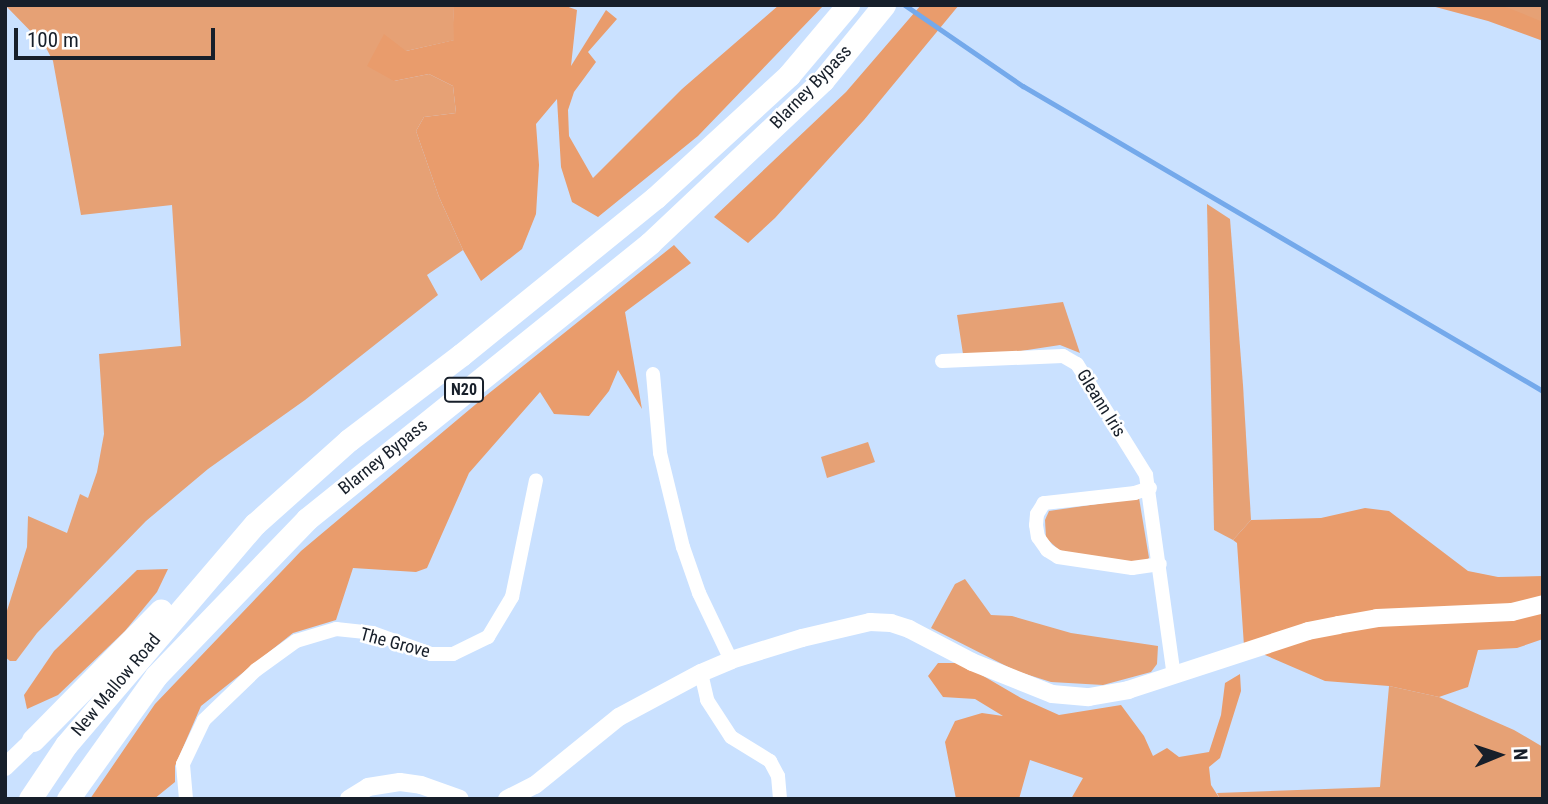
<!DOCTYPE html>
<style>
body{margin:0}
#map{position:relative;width:1548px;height:804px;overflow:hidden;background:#cae1ff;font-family:"Roboto Condensed",sans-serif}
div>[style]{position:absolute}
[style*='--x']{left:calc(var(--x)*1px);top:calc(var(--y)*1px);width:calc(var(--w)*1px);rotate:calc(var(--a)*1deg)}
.green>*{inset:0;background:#e6a175}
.forest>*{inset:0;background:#e99c6c}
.stream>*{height:4.5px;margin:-2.25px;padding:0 2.25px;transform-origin:2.25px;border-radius:2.25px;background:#74a9eb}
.minor>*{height:14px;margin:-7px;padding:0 7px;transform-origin:7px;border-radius:7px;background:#fff}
.tertiary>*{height:18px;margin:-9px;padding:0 9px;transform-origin:9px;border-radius:9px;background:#fff}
.trunk>*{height:23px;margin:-11.5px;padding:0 11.5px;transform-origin:11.5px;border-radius:11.5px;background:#fff}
span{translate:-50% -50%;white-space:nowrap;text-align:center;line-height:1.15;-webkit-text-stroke:5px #fff;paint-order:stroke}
.shield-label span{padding:2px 5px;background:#fff;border:2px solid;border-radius:5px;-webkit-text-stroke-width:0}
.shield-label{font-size:16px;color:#171f2a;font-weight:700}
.street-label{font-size:18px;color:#171f2a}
.frame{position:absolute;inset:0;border:7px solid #171f2a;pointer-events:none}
.north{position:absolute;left:1464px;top:720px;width:70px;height:70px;-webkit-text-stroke:5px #fff;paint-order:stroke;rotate:88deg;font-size:19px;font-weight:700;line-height:28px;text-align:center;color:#171f2a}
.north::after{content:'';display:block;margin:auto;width:24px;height:32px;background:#171f2a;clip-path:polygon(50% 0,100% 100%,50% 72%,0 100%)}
.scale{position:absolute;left:14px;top:28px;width:201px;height:32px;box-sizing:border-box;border:4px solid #171f2a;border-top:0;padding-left:9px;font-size:21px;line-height:24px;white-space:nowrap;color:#171f2a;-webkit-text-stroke:5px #fff;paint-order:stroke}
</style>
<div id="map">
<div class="green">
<div style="clip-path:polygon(5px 5px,453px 5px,455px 40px,406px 51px,394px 81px,429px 74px,453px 86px,456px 113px,424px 117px,416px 131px,439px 197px,463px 250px,427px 275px,438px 295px,305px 400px,208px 469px,146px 521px,37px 633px,16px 661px,10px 661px,5px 657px,5px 617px,27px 547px,28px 516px,67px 533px,80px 494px,88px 498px,97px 472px,104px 434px,99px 354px,181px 346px,172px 205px,81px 215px,53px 61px,45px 46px)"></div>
<div style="clip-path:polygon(1500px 5px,1543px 5px,1543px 24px)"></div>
<div style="clip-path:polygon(1207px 204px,1230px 219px,1243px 385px,1251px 520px,1233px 540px,1214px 530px)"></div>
<div style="clip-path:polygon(1063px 302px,1080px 353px,1060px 345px,995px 355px,963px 354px,957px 315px)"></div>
<div style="clip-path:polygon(868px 442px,875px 462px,827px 478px,821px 457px)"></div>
<div style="clip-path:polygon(1139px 498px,1149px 558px,1144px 563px,1074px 556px,1060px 551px,1046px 538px,1045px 520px,1049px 511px)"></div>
<div style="clip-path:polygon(965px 579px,991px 615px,1012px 616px,1071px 633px,1158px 646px,1157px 664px,1151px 672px,1103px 685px,1051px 682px,1016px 671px,931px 628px,955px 584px)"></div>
<div style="clip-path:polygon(1389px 686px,1439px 697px,1514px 730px,1543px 747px,1543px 799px,1220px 799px,1217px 793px,1380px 787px)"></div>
</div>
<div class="forest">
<div style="clip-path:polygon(453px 5px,563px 5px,577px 10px,571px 66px,606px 10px,617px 19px,588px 52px,596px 62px,574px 92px,568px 110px,569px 136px,593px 178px,682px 89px,779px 5px,824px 5px,698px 136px,598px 217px,572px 202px,561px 167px,557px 99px,536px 124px,539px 165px,536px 214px,522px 249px,481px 281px,463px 250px,439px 197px,416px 131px,424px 117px,456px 113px,453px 86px,429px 74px,394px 81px,367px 66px,384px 34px,406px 51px,454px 40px)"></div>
<div style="clip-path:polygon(921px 5px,959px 5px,864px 120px,775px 218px,748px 243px,714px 217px,846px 92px)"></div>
<div style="clip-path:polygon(1428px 5px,1501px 5px,1543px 22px,1543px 41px,1488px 21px)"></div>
<div style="clip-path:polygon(674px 245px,691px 263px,625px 312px,642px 409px,618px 370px,609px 391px,589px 416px,554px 414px,540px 392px,469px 473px,427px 568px,416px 572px,353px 568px,336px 620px,293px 633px,201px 706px,175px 766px,175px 782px,154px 799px,90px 799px,155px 704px,301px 551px,488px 394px)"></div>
<div style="clip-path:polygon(1365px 508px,1389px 511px,1468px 571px,1498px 577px,1543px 576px,1543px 639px,1517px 648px,1478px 650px,1468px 687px,1439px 697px,1389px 686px,1325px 681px,1244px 646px,1237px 543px,1233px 540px,1251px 520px,1321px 518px)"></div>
<div style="clip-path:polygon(168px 569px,157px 592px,125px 631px,58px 695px,27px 709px,24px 695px,54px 651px,137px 570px)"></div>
<div style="clip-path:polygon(938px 663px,961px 663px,1021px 698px,1059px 715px,1121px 705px,1144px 736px,1153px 756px,1167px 748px,1179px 757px,1209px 752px,1221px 715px,1225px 683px,1240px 674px,1241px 691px,1220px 758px,1209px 767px,1211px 785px,1220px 799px,1071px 799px,1083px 778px,1030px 760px,1019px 799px,956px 799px,945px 742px,955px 721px,982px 713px,1003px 716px,975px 699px,943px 697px,928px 676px)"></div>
</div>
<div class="stream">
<div style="--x:905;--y:5;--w:143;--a:34.5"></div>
<div style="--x:1023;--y:86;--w:603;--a:30.39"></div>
</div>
<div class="minor">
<div style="--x:942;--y:361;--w:121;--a:-2.4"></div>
<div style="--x:1063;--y:356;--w:16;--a:30"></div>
<div style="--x:1077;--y:364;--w:131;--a:58.1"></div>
<div style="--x:1146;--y:475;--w:203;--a:82.1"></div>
<div style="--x:653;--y:374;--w:79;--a:84.9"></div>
<div style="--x:660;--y:453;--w:97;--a:76.3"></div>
<div style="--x:683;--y:547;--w:49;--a:70.8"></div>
<div style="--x:699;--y:593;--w:74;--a:64.5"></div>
<div style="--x:1150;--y:488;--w:16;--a:162"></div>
<div style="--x:1135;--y:493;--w:92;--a:173.7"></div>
<div style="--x:1044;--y:503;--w:13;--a:122"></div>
<div style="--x:1037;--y:514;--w:11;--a:95"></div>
<div style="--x:1036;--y:525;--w:12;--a:81"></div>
<div style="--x:1038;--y:537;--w:16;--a:55"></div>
<div style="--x:1047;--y:550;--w:13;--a:32"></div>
<div style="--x:1058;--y:557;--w:75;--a:8.5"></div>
<div style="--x:1132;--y:568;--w:28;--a:-8"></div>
<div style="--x:701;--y:673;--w:28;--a:77"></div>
<div style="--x:707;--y:700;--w:44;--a:57"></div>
<div style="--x:731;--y:737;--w:46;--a:31.6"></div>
<div style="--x:770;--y:761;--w:17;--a:62"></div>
<div style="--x:778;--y:776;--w:23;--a:85"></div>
<div style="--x:186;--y:799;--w:35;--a:-95"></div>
<div style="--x:183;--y:764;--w:49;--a:-64.5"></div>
<div style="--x:204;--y:720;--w:72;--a:-43.9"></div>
<div style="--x:256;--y:670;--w:49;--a:-35.9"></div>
<div style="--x:296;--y:641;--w:42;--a:-16.7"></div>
<div style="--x:336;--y:629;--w:37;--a:6"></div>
<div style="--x:373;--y:633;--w:62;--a:19.9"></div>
<div style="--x:431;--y:654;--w:22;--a:0"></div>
<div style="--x:453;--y:654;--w:39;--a:-26"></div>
<div style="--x:488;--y:637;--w:47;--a:-59"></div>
<div style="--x:512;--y:597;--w:119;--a:-78.4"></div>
</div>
<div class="tertiary">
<div style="--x:5;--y:767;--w:39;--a:-44"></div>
<div style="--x:349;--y:799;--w:22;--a:-32"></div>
<div style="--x:368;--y:787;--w:32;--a:-9"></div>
<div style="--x:400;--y:782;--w:21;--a:8"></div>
<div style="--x:421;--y:785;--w:41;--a:19.7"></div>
<div style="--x:507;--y:799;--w:31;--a:-27"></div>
<div style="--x:535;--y:785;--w:108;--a:-39"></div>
<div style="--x:619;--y:717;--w:93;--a:-28.2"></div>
<div style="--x:701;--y:673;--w:33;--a:-23"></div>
<div style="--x:731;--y:660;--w:74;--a:-17.2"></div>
<div style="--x:802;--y:638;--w:70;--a:-13.2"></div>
<div style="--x:870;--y:622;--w:21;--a:3"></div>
<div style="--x:891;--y:623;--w:19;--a:18"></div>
<div style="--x:909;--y:629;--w:71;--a:27.6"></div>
<div style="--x:972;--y:662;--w:86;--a:21.8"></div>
<div style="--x:1052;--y:694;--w:37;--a:5"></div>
<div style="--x:1089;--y:697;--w:40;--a:-10"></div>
<div style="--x:1128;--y:690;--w:189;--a:-18.1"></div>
<div style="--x:1308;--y:631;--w:31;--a:-11"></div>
<div style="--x:1338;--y:625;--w:40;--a:-10"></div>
<div style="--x:1377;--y:618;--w:135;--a:-2.5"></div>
<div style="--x:1512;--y:612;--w:32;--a:-14"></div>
</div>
<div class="trunk">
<div style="--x:33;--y:740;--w:182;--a:-45.4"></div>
<div style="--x:30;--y:799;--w:65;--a:-56.3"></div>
<div style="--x:66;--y:745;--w:291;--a:-49.5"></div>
<div style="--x:255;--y:524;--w:126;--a:-41.8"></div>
<div style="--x:349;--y:440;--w:141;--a:-37.2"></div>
<div style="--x:461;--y:355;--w:250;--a:-39"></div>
<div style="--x:655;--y:198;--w:182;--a:-42.5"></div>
<div style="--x:789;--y:75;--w:92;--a:-49.9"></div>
<div style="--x:68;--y:799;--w:151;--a:-54.4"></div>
<div style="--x:156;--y:676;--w:218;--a:-46.1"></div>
<div style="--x:307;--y:519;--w:440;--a:-38.8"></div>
<div style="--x:650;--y:243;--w:238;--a:-43.3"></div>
<div style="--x:823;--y:80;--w:97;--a:-50.9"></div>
</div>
<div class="shield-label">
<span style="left:464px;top:390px">N20</span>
</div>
<div class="street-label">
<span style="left:811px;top:87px;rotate:-46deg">Blarney Bypass</span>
<span style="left:1101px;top:403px;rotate:58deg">Gleann Iris</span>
<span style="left:383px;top:457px;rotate:-39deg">Blarney Bypass</span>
<span style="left:395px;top:643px;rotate:15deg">The Grove</span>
<span style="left:116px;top:685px;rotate:-50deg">New Mallow Road</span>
</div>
<div class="frame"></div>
<div class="north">N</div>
<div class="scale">100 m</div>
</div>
